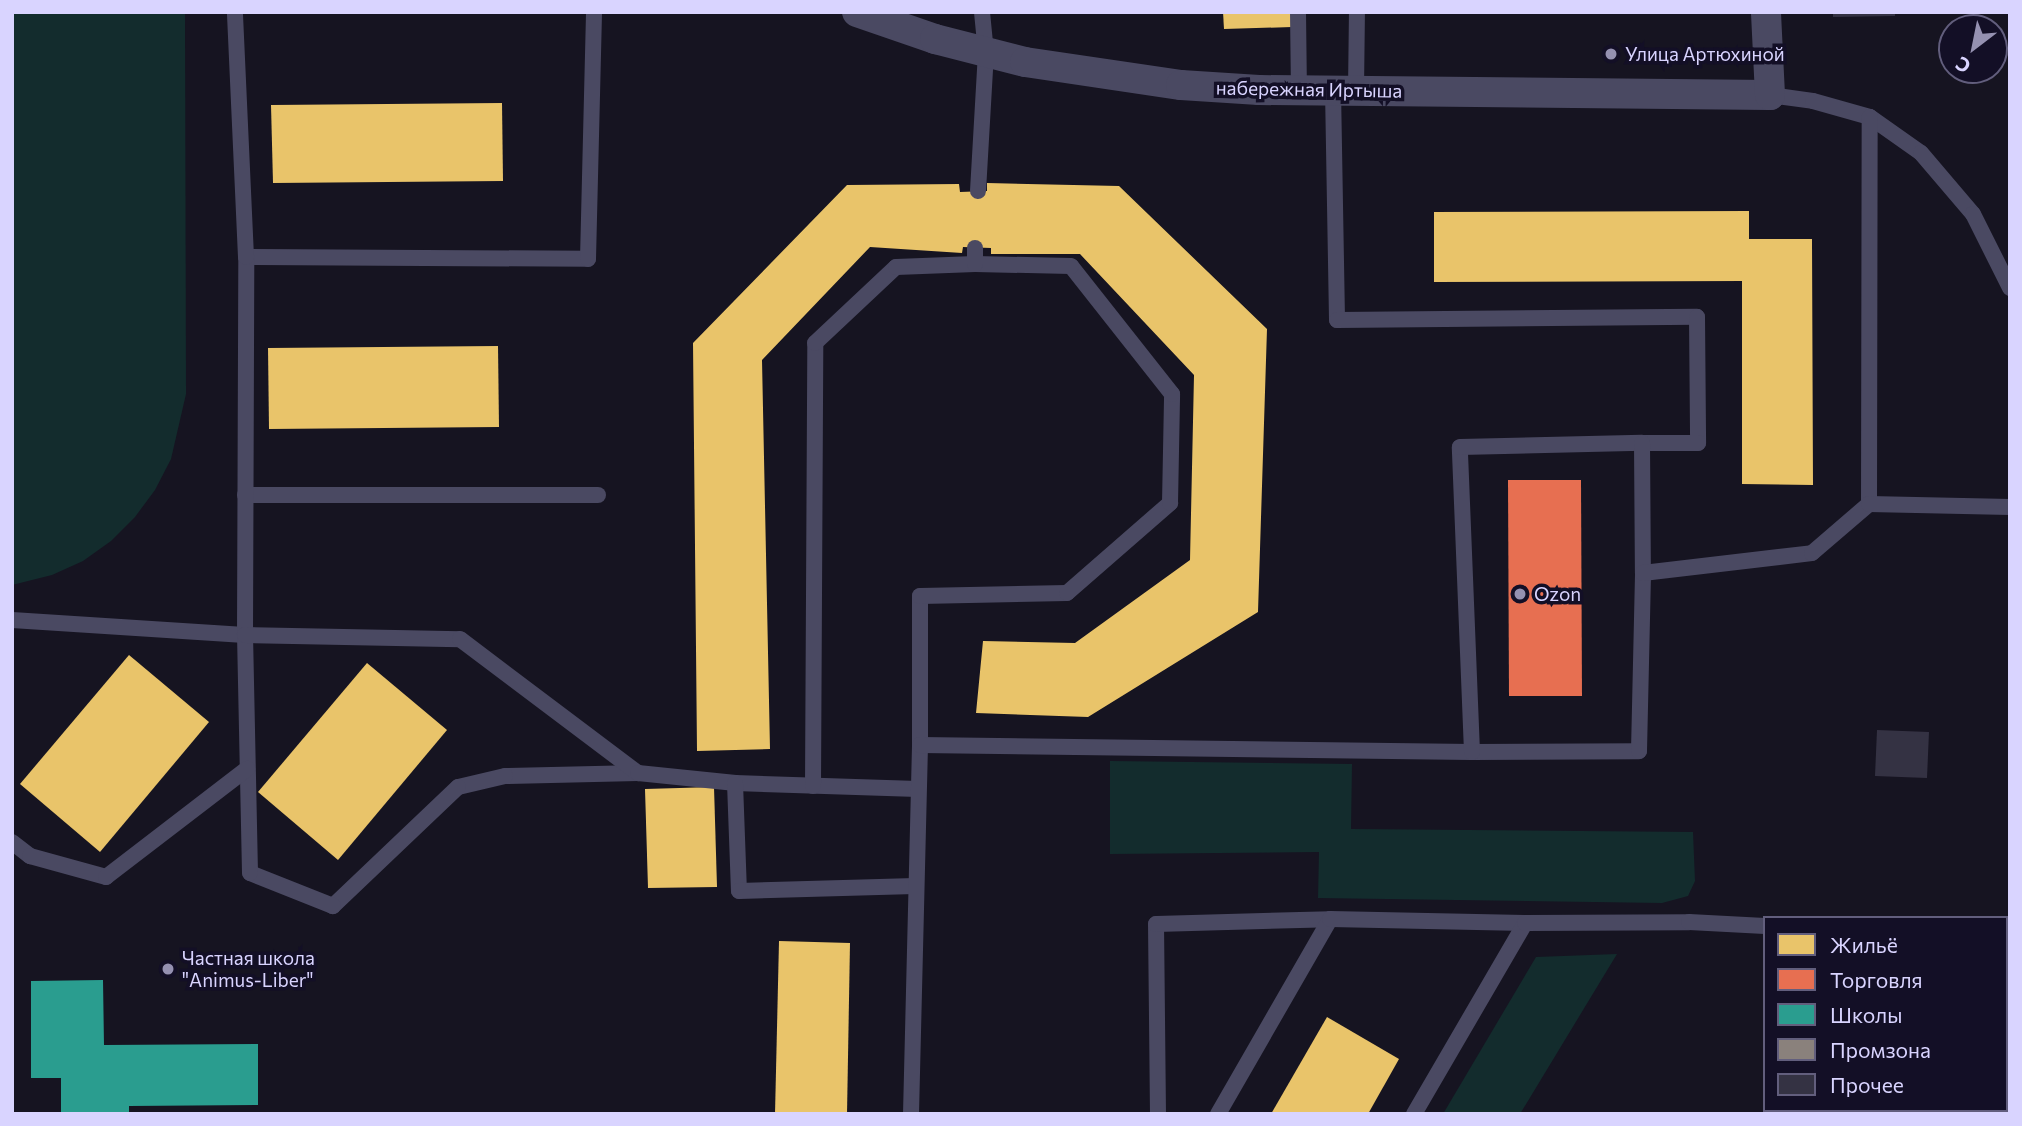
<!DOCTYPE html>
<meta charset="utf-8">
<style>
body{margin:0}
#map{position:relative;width:2022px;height:1126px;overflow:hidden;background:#161421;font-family:Commissioner,sans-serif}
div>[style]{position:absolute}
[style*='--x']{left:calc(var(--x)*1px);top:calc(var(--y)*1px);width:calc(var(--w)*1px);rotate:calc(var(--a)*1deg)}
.green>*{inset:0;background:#132c2d}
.homes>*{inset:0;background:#e9c46a}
.shops>*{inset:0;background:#e76f51}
.schools>*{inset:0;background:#2a9d8f}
.industry>*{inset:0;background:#8a817c}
.building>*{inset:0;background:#343243}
.lane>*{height:16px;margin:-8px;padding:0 8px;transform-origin:8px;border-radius:8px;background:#4a4962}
.street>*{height:30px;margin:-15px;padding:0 15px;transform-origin:15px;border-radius:15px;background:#4a4962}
.dots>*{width:19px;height:19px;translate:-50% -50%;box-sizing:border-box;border:4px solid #130f26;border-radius:50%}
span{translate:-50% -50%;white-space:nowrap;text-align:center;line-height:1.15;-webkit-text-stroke:7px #130f26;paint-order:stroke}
.poi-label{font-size:19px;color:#d9d4ff}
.left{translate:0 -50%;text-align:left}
.street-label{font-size:19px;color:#d9d4ff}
.frame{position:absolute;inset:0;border:14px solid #d9d4ff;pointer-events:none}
.legend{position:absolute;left:1763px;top:916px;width:245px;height:196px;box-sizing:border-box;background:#130f26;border:2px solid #625e7d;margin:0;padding:9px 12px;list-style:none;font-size:21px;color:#d9d4ff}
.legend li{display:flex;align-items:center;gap:14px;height:35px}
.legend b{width:35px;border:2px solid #625e7d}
.north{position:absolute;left:1938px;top:14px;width:70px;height:70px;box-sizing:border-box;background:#130f26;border:2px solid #625e7d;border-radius:50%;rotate:212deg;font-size:19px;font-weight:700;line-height:28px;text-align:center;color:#d9d4ff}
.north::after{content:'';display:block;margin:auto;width:24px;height:32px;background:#9591b1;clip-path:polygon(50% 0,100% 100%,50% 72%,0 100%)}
</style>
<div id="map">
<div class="green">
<div style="clip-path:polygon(12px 12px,185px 12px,186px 394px,171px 459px,155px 490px,135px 517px,111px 541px,83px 561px,52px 575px,12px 585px)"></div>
<div style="clip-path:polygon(1110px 761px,1352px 764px,1351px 829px,1693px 832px,1695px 881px,1688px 896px,1662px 903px,1318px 898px,1319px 852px,1110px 854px)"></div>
<div style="clip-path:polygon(1617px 954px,1520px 1114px,1443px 1114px,1536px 957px)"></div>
</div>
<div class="homes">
<div style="clip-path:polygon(1223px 12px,1291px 12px,1292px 27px,1224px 29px)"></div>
<div style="clip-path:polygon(502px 103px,503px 181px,273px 183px,271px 105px)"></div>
<div style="clip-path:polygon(987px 183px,1119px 186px,1267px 329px,1258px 612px,1088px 717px,976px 713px,983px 641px,1075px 643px,1190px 560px,1194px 375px,1080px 254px,991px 254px,991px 248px,963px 247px,962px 253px,870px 247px,762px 360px,770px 749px,697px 751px,693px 343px,847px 185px,959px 184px,960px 192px,987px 191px)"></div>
<div style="clip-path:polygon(1749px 211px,1749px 239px,1812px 239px,1813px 485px,1742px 484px,1742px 281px,1434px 282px,1434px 212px)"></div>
<div style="clip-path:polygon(498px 346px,499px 427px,269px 429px,268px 348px)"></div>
<div style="clip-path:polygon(129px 655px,209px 722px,100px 852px,20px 784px)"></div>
<div style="clip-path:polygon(367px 663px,447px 730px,338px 860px,258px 792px)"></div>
<div style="clip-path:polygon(714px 787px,717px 887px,648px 888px,645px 789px)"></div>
<div style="clip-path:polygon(779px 941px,850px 943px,847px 1114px,775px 1114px)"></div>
<div style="clip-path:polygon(1327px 1017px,1399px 1059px,1368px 1114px,1271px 1114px)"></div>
<div style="clip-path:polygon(1873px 1110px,1940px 1110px,1946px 1114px,1871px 1114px)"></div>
</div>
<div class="shops">
<div style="clip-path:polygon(1508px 480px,1581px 480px,1582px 696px,1509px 696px)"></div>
</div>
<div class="schools">
<div style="clip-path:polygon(103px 980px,104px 1045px,258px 1044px,258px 1105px,129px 1106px,129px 1114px,61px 1114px,61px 1078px,31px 1078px,31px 981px)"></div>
</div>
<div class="industry">
<div style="clip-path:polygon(1942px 1110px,1969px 1110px,1966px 1114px,1947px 1114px)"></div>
</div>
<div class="building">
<div style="clip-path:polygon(1833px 12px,1895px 12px,1895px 16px,1833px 17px)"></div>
<div style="clip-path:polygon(1877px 730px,1929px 732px,1927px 778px,1875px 776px)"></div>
</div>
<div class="lane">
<div style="--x:1298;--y:12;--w:78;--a:89.3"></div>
<div style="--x:1333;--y:90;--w:230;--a:89"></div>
<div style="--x:1337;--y:320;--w:360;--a:-0.5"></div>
<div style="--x:1697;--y:317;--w:126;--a:89.5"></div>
<div style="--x:1698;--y:443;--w:56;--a:180"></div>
<div style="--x:1356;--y:90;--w:78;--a:-89.3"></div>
<div style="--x:1770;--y:95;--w:43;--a:7.9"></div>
<div style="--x:1813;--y:101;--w:59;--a:15.7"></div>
<div style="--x:1870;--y:117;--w:62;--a:35.2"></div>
<div style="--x:1921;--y:153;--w:80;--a:49.6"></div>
<div style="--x:1973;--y:214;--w:83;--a:63.4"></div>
<div style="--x:978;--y:191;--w:138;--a:-86.7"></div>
<div style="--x:986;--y:53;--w:41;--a:-95.6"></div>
<div style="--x:246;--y:257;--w:342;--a:0.3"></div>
<div style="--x:588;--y:259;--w:247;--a:-88.6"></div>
<div style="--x:245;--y:495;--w:353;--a:0"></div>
<div style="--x:1869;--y:504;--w:387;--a:-89.9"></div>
<div style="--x:12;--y:620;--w:233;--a:3.7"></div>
<div style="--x:245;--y:635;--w:378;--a:-89.8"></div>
<div style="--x:246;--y:257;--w:245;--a:-92.6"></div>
<div style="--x:920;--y:745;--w:149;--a:-90"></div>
<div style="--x:920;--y:596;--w:147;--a:-1.2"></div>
<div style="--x:1067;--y:593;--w:137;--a:-41.1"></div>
<div style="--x:1170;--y:503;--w:109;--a:-88.9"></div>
<div style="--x:1172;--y:394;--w:163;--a:-128.3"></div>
<div style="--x:1071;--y:266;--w:96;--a:-178.8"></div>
<div style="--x:1472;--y:752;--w:167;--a:-0.3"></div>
<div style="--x:1639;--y:751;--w:178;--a:-88.7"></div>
<div style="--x:638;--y:773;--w:133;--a:178.7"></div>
<div style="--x:505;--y:776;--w:48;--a:166.8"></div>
<div style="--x:458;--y:787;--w:173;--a:136.4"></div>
<div style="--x:333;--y:906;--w:89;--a:-158.3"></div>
<div style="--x:250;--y:873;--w:238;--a:-91.2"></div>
<div style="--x:245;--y:635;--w:215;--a:1.1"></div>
<div style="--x:460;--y:639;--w:223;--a:37"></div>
<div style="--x:638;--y:773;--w:98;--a:5.9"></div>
<div style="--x:735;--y:783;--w:183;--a:1.9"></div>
<div style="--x:735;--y:783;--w:108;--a:87.9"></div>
<div style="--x:739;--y:891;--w:176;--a:-1.6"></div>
<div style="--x:813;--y:786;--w:443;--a:-89.7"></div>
<div style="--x:815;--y:343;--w:111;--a:-43.2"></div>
<div style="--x:896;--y:267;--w:79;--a:-2.2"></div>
<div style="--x:975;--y:264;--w:16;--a:-90"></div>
<div style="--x:12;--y:842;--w:23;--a:38"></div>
<div style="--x:30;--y:856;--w:79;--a:15.4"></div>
<div style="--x:106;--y:877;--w:178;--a:-37.5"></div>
<div style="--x:2006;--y:991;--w:4;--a:0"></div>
<div style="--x:911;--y:1114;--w:369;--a:-88.6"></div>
<div style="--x:920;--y:745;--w:552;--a:0.73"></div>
<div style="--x:1472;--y:752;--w:305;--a:-92.3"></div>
<div style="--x:1460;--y:447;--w:182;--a:-1.3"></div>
<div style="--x:1642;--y:443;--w:130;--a:89.6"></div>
<div style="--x:1643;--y:573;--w:170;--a:-6.7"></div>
<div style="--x:1812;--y:553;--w:75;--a:-40.7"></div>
<div style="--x:1869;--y:504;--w:141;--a:1.2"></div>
<div style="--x:1158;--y:1114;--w:190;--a:-90.6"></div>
<div style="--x:1156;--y:924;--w:174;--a:-1.6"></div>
<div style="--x:1218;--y:1114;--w:225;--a:-60.1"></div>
<div style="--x:1330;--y:919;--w:195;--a:1.2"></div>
<div style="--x:1414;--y:1114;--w:221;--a:-59.8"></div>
<div style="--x:1525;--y:923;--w:164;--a:-0.3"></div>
<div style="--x:1689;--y:922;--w:76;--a:3"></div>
<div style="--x:1799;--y:1114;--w:4;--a:-63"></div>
</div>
<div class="street">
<div style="--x:857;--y:12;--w:83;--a:19.1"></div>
<div style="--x:935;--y:39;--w:93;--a:14.3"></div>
<div style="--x:1025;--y:62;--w:158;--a:8.4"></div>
<div style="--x:1181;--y:85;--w:78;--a:3.7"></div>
<div style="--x:1259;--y:90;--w:511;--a:0.56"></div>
<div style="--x:1770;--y:95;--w:83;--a:-92.8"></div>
</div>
<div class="dots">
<div style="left:1611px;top:54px;background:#9591b1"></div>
<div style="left:1520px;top:594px;background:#9591b1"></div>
<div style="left:168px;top:969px;background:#9591b1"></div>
</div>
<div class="poi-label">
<span class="left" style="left:1625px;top:54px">Улица Артюхиной</span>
<span class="left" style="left:1534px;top:594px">Ozon</span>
<span class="left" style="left:182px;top:969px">Частная школа<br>"Animus-Liber"</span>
</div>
<div class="street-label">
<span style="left:1309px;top:89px;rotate:1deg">набережная Иртыша</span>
</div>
<div class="frame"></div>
<ul class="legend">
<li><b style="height:19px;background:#e9c46a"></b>Жильё</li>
<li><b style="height:19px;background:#e76f51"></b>Торговля</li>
<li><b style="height:19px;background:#2a9d8f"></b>Школы</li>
<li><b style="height:19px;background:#8a817c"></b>Промзона</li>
<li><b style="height:19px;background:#343243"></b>Прочее</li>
</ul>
<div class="north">С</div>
</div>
